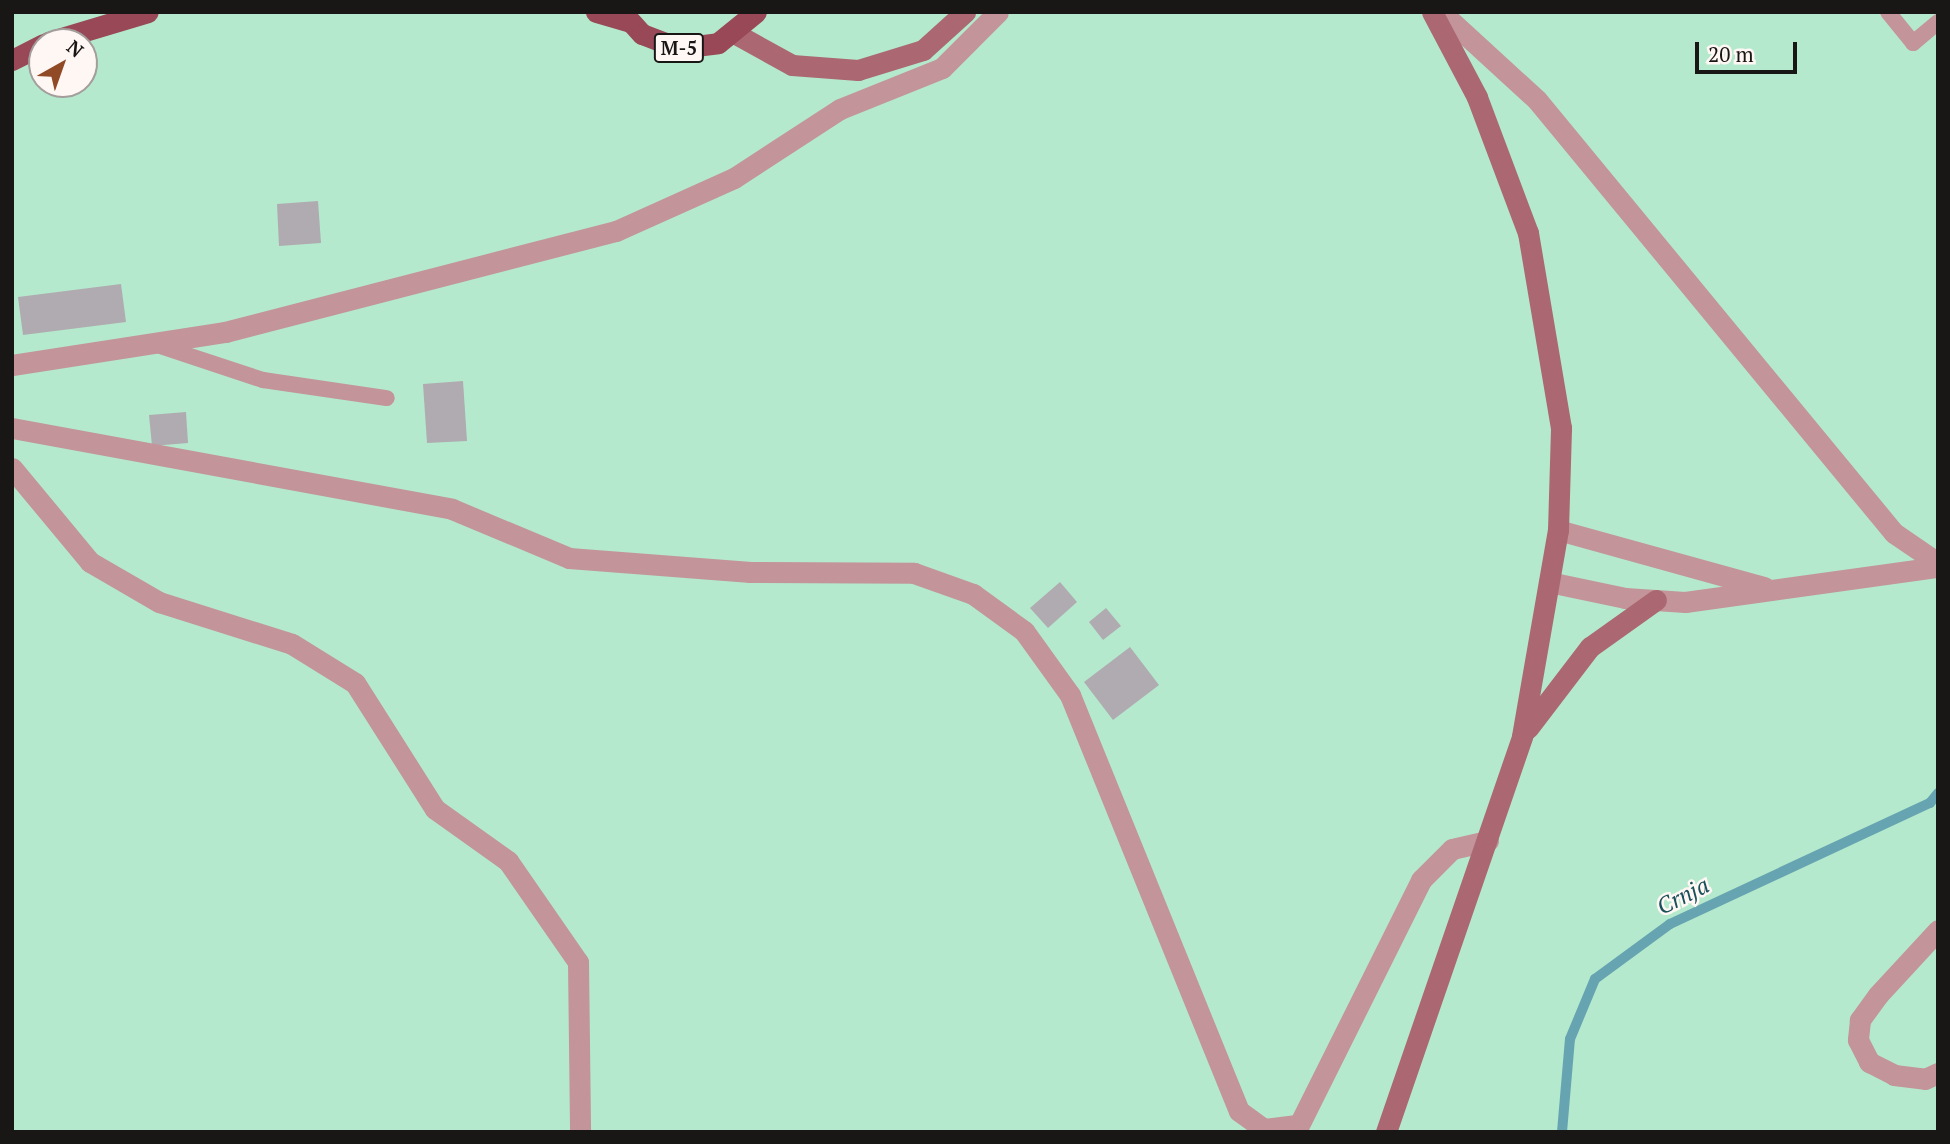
<!DOCTYPE html>
<style>
body{margin:0}
#map{position:relative;width:1950px;height:1144px;overflow:hidden;background:#f1e9e6;font-family:"PT Serif",serif}
div>[style]{position:absolute}
[style*='--x']{left:calc(var(--x)*1px);top:calc(var(--y)*1px);width:calc(var(--w)*1px);rotate:calc(var(--a)*1deg)}
.green>*{inset:0;background:#b4e9cd}
.stream>*{height:10px;margin:-5px;padding:0 5px;transform-origin:5px;border-radius:5px;background:#66a4b1}
.building>*{inset:0;background:#b0abb0}
.lane>*{height:16px;margin:-8px;padding:0 8px;transform-origin:8px;border-radius:8px;background:#c39499}
.street>*{height:21px;margin:-10.5px;padding:0 10.5px;transform-origin:10.5px;border-radius:10.5px;background:#c39499}
.secondary>*{height:21px;margin:-10.5px;padding:0 10.5px;transform-origin:10.5px;border-radius:10.5px;background:#ab6872}
.primary>*{height:21px;margin:-10.5px;padding:0 10.5px;transform-origin:10.5px;border-radius:10.5px;background:#984856}
span{translate:-50% -50%;white-space:nowrap;text-align:center;line-height:1.15;-webkit-text-stroke:5px #fff7f4;paint-order:stroke}
.shield-label span{padding:2px 5px;background:#fff7f4;border:2px solid;border-radius:5px;-webkit-text-stroke-width:0}
.shield-label{font-size:19px;color:#191716;font-weight:700}
.water-label{font-size:23px;color:#1a505a;font-style:italic}
.frame{position:absolute;inset:0;border:14px solid #191716;pointer-events:none}
.north{position:absolute;left:28px;top:28px;width:70px;height:70px;box-sizing:border-box;background:#fff7f4;border:2px solid #a39d9b;border-radius:50%;rotate:40deg;font-size:19px;font-weight:700;line-height:28px;text-align:center;color:#191716}
.north::after{content:'';display:block;margin:auto;width:24px;height:32px;background:#914a26;clip-path:polygon(50% 0,100% 100%,50% 72%,0 100%)}
.scale{position:absolute;left:1695px;top:42px;width:102px;height:32px;box-sizing:border-box;border:4px solid #191716;border-top:0;padding-left:9px;font-size:21px;line-height:24px;white-space:nowrap;color:#191716;-webkit-text-stroke:5px #fff7f4;paint-order:stroke}
</style>
<div id="map">
<div class="green">
<div style="clip-path:polygon(evenodd,12px 12px,1938px 12px,1938px 1132px,12px 1132px,12px 12px,42px 42px,84px 42px,84px 84px,42px 84px,42px 42px)"></div>
</div>
<div class="stream">
<div style="--x:1562;--y:1132;--w:93;--a:-85.1"></div>
<div style="--x:1570;--y:1039;--w:65;--a:-67.4"></div>
<div style="--x:1595;--y:979;--w:93;--a:-36.3"></div>
<div style="--x:1670;--y:924;--w:287;--a:-25"></div>
<div style="--x:1930;--y:803;--w:13;--a:-51"></div>
</div>
<div class="building">
<div style="clip-path:polygon(318px 201px,321px 243px,279px 246px,277px 204px)"></div>
<div style="clip-path:polygon(121px 284px,126px 322px,23px 335px,18px 297px)"></div>
<div style="clip-path:polygon(463px 381px,467px 441px,427px 443px,423px 384px)"></div>
<div style="clip-path:polygon(186px 412px,188px 443px,152px 446px,149px 415px)"></div>
<div style="clip-path:polygon(1060px 582px,1077px 602px,1048px 628px,1030px 608px)"></div>
<div style="clip-path:polygon(1106px 608px,1121px 626px,1103px 640px,1089px 622px)"></div>
<div style="clip-path:polygon(1130px 647px,1159px 685px,1113px 720px,1084px 682px)"></div>
</div>
<div class="lane">
<div style="--x:1888;--y:12;--w:40;--a:51"></div>
<div style="--x:1913;--y:43;--w:33;--a:-40"></div>
<div style="--x:157;--y:345;--w:112;--a:18.3"></div>
<div style="--x:263;--y:380;--w:125;--a:8.3"></div>
</div>
<div class="street">
<div style="--x:1441;--y:12;--w:130;--a:42.5"></div>
<div style="--x:1537;--y:100;--w:561;--a:50.5"></div>
<div style="--x:1894;--y:533;--w:53;--a:34.3"></div>
<div style="--x:12;--y:365;--w:216;--a:-8.8"></div>
<div style="--x:225;--y:332;--w:404;--a:-14.5"></div>
<div style="--x:616;--y:231;--w:129;--a:-24.2"></div>
<div style="--x:734;--y:178;--w:126;--a:-33.1"></div>
<div style="--x:840;--y:109;--w:110;--a:-21.9"></div>
<div style="--x:942;--y:68;--w:79;--a:-45"></div>
<div style="--x:12;--y:428;--w:447;--a:10.4"></div>
<div style="--x:452;--y:509;--w:127;--a:22.7"></div>
<div style="--x:569;--y:558;--w:182;--a:4.4"></div>
<div style="--x:750;--y:572;--w:164;--a:0.3"></div>
<div style="--x:914;--y:573;--w:63;--a:19.6"></div>
<div style="--x:973;--y:594;--w:63;--a:36"></div>
<div style="--x:1024;--y:631;--w:79;--a:54.3"></div>
<div style="--x:1070;--y:695;--w:449;--a:67.9"></div>
<div style="--x:1239;--y:1111;--w:31;--a:36"></div>
<div style="--x:1264;--y:1129;--w:35;--a:-7"></div>
<div style="--x:1299;--y:1125;--w:274;--a:-63.5"></div>
<div style="--x:1421;--y:880;--w:44;--a:-45"></div>
<div style="--x:1452;--y:849;--w:37;--a:-13"></div>
<div style="--x:12;--y:468;--w:122;--a:50.3"></div>
<div style="--x:90;--y:562;--w:80;--a:30.1"></div>
<div style="--x:159;--y:602;--w:139;--a:17.5"></div>
<div style="--x:292;--y:644;--w:74;--a:31.8"></div>
<div style="--x:355;--y:683;--w:149;--a:57.6"></div>
<div style="--x:435;--y:809;--w:90;--a:35.5"></div>
<div style="--x:508;--y:861;--w:123;--a:55.3"></div>
<div style="--x:578;--y:962;--w:170;--a:89.3"></div>
<div style="--x:1558;--y:530;--w:214;--a:15.5"></div>
<div style="--x:1549;--y:582;--w:78;--a:11.9"></div>
<div style="--x:1625;--y:598;--w:60;--a:3.8"></div>
<div style="--x:1685;--y:602;--w:255;--a:-7.9"></div>
<div style="--x:1938;--y:930;--w:88;--a:132.7"></div>
<div style="--x:1878;--y:995;--w:31;--a:126"></div>
<div style="--x:1860;--y:1020;--w:20;--a:96"></div>
<div style="--x:1858;--y:1040;--w:25;--a:63"></div>
<div style="--x:1869;--y:1062;--w:28;--a:27"></div>
<div style="--x:1894;--y:1075;--w:31;--a:7"></div>
<div style="--x:1925;--y:1079;--w:14;--a:-25"></div>
</div>
<div class="secondary">
<div style="--x:736;--y:34;--w:64;--a:29"></div>
<div style="--x:792;--y:65;--w:66;--a:4.3"></div>
<div style="--x:858;--y:70;--w:68;--a:-17.1"></div>
<div style="--x:923;--y:50;--w:57;--a:-42.1"></div>
<div style="--x:1528;--y:728;--w:102;--a:-52.6"></div>
<div style="--x:1590;--y:647;--w:81;--a:-35.5"></div>
<div style="--x:1386;--y:1132;--w:419;--a:-71"></div>
<div style="--x:1522;--y:736;--w:209;--a:-80.1"></div>
<div style="--x:1558;--y:530;--w:102;--a:-88.3"></div>
<div style="--x:1561;--y:428;--w:198;--a:-99.6"></div>
<div style="--x:1528;--y:233;--w:145;--a:-110.6"></div>
<div style="--x:1477;--y:97;--w:96;--a:-117.9"></div>
</div>
<div class="primary">
<div style="--x:596;--y:12;--w:33;--a:16"></div>
<div style="--x:622;--y:12;--w:30;--a:48"></div>
<div style="--x:642;--y:34;--w:40;--a:21"></div>
<div style="--x:679;--y:48;--w:39;--a:-7"></div>
<div style="--x:718;--y:43;--w:49;--a:-39.2"></div>
<div style="--x:48;--y:42;--w:104;--a:-16.7"></div>
<div style="--x:12;--y:60;--w:34;--a:-27"></div>
</div>
<div class="shield-label">
<span style="left:679px;top:48px">M-5</span>
</div>
<div class="water-label">
<span style="left:1683px;top:896px;rotate:-27deg">Crnja</span>
</div>
<div class="frame"></div>
<div class="north">N</div>
<div class="scale">20 m</div>
</div>
